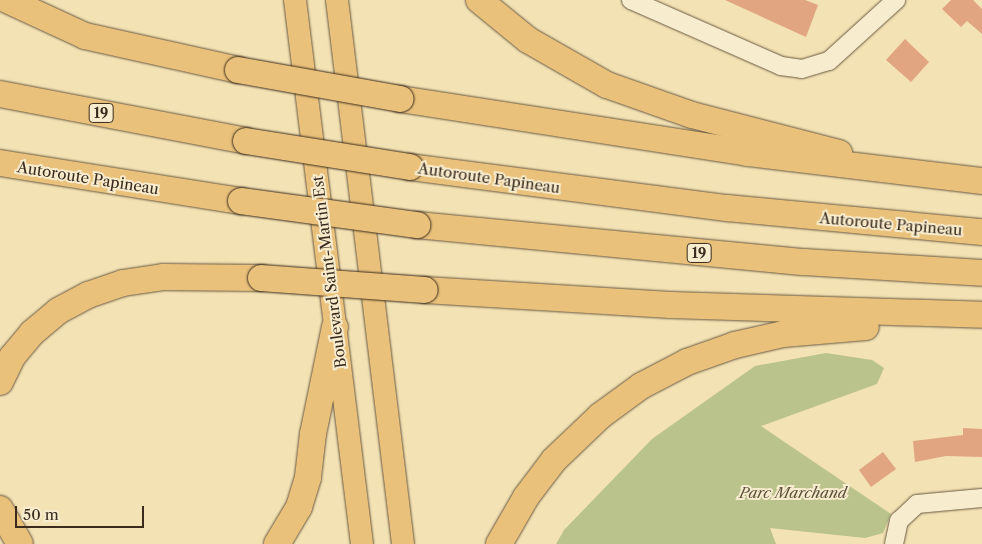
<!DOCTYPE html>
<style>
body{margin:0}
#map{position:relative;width:982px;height:544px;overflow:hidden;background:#f3e2b3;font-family:"Libre Caslon Text",serif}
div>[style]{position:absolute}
.green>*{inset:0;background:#bac38c}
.building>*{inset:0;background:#e2a582}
.roads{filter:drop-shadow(0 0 1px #695943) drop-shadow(0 0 1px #695943)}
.minor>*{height:18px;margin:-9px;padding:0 9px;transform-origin:9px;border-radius:9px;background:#f7ecce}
.major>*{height:22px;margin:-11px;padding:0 11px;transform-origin:11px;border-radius:11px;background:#eac17a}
.highway>*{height:26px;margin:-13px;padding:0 13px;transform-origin:13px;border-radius:13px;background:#eac17a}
.bridges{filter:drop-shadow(0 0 1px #3b2b1e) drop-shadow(0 0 1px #3b2b1e)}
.highway-bridge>*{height:26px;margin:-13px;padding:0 13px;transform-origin:13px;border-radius:13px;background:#eac17a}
span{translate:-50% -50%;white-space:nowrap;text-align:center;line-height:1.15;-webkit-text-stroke:4px #f7ecce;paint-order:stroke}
.shield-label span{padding:1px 4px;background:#f7ecce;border:1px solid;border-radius:4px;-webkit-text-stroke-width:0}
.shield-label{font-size:14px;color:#3b2b1e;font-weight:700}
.street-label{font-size:15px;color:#3b2b1e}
.park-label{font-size:15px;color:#5b513a;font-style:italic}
.scale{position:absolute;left:15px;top:506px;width:129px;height:22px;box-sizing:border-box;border:2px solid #3b2b1e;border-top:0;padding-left:6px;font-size:15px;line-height:18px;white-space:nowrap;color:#3b2b1e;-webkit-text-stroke:4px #f7ecce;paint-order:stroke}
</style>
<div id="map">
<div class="green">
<div style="clip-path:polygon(826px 353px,872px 360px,884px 368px,877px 384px,761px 426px,891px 514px,883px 533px,865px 538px,770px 528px,776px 544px,556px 544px,564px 530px,652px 439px,755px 366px)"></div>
</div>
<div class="building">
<div style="clip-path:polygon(725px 0,805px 0,818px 5px,806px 37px)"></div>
<div style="clip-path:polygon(951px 0,973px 0,982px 9px,982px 34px,967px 21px,961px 27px,942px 9px)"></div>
<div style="clip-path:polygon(905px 39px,929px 62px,911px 82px,886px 60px)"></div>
<div style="clip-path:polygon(963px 428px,982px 429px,982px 457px,946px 456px,915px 462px,913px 441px,963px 435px)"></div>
<div style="clip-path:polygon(883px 452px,896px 469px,871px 487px,859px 470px)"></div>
</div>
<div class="roads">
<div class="minor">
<div style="left:631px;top:0;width:164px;rotate:23.7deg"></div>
<div style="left:781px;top:66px;width:21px;rotate:8deg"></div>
<div style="left:802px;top:69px;width:28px;rotate:-17deg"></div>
<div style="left:829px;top:61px;width:91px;rotate:-42.3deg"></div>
<div style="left:894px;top:544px;width:24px;rotate:-78deg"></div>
<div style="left:899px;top:521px;width:25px;rotate:-43deg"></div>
<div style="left:917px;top:504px;width:65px;rotate:-5.3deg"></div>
</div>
<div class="major">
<div style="left:295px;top:0;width:548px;rotate:82.98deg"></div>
<div style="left:337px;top:0;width:548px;rotate:83.08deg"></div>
</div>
<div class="highway">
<div style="left:7px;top:0;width:86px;rotate:24.8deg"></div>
<div style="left:85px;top:36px;width:157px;rotate:12.5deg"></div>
<div style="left:479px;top:0;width:63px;rotate:39.2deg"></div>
<div style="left:528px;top:40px;width:91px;rotate:29.7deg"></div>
<div style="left:607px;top:85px;width:90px;rotate:19.4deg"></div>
<div style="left:692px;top:115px;width:152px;rotate:14.5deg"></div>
<div style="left:0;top:94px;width:250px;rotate:10.8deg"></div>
<div style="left:400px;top:99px;width:351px;rotate:8.8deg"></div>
<div style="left:747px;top:153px;width:237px;rotate:6.8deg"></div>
<div style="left:0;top:163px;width:244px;rotate:9deg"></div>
<div style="left:410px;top:167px;width:320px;rotate:7.4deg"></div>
<div style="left:727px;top:208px;width:256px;rotate:5.4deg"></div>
<div style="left:417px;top:225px;width:389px;rotate:5.5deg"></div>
<div style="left:804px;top:262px;width:178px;rotate:3.5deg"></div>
<div style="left:425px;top:290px;width:246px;rotate:3.5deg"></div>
<div style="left:671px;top:305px;width:311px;rotate:1.8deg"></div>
<div style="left:0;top:382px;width:28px;rotate:-64deg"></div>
<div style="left:12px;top:357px;width:31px;rotate:-50deg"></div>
<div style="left:32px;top:333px;width:34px;rotate:-40deg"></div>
<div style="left:58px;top:311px;width:34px;rotate:-28deg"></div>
<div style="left:88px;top:295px;width:37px;rotate:-19deg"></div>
<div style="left:123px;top:283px;width:40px;rotate:-8.5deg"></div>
<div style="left:163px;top:277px;width:98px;rotate:0.6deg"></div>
<div style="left:0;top:509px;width:40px;rotate:60.3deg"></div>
<div style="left:277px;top:544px;width:43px;rotate:-59.3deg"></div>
<div style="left:299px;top:507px;width:31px;rotate:-73deg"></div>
<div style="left:308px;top:477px;width:43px;rotate:-83.4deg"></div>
<div style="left:313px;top:434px;width:109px;rotate:-78.4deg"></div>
<div style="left:499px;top:544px;width:54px;rotate:-60.1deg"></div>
<div style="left:526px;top:497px;width:46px;rotate:-52.9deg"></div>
<div style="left:554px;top:460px;width:64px;rotate:-43.7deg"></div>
<div style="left:600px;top:416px;width:51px;rotate:-36.2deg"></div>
<div style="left:641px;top:386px;width:52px;rotate:-27.6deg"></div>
<div style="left:687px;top:362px;width:51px;rotate:-19.5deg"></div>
<div style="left:735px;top:345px;width:49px;rotate:-12.9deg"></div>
<div style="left:783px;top:334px;width:83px;rotate:-4.8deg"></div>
</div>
</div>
<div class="bridges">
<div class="highway-bridge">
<div style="left:238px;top:70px;width:165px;rotate:10.1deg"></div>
<div style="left:246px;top:141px;width:166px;rotate:9deg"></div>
<div style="left:241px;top:201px;width:178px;rotate:7.8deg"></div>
<div style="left:261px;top:278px;width:164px;rotate:4.2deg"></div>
</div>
</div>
<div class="shield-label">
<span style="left:101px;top:113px">19</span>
<span style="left:699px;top:253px">19</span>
</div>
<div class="street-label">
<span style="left:88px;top:178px;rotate:9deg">Autoroute Papineau</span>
<span style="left:489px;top:178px;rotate:8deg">Autoroute Papineau</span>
<span style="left:891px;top:224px;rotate:5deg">Autoroute Papineau</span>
<span style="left:329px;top:272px;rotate:-97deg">Boulevard Saint-Martin Est</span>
</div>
<div class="park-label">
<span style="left:793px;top:493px">Parc Marchand</span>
</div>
<div class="scale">50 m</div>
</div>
